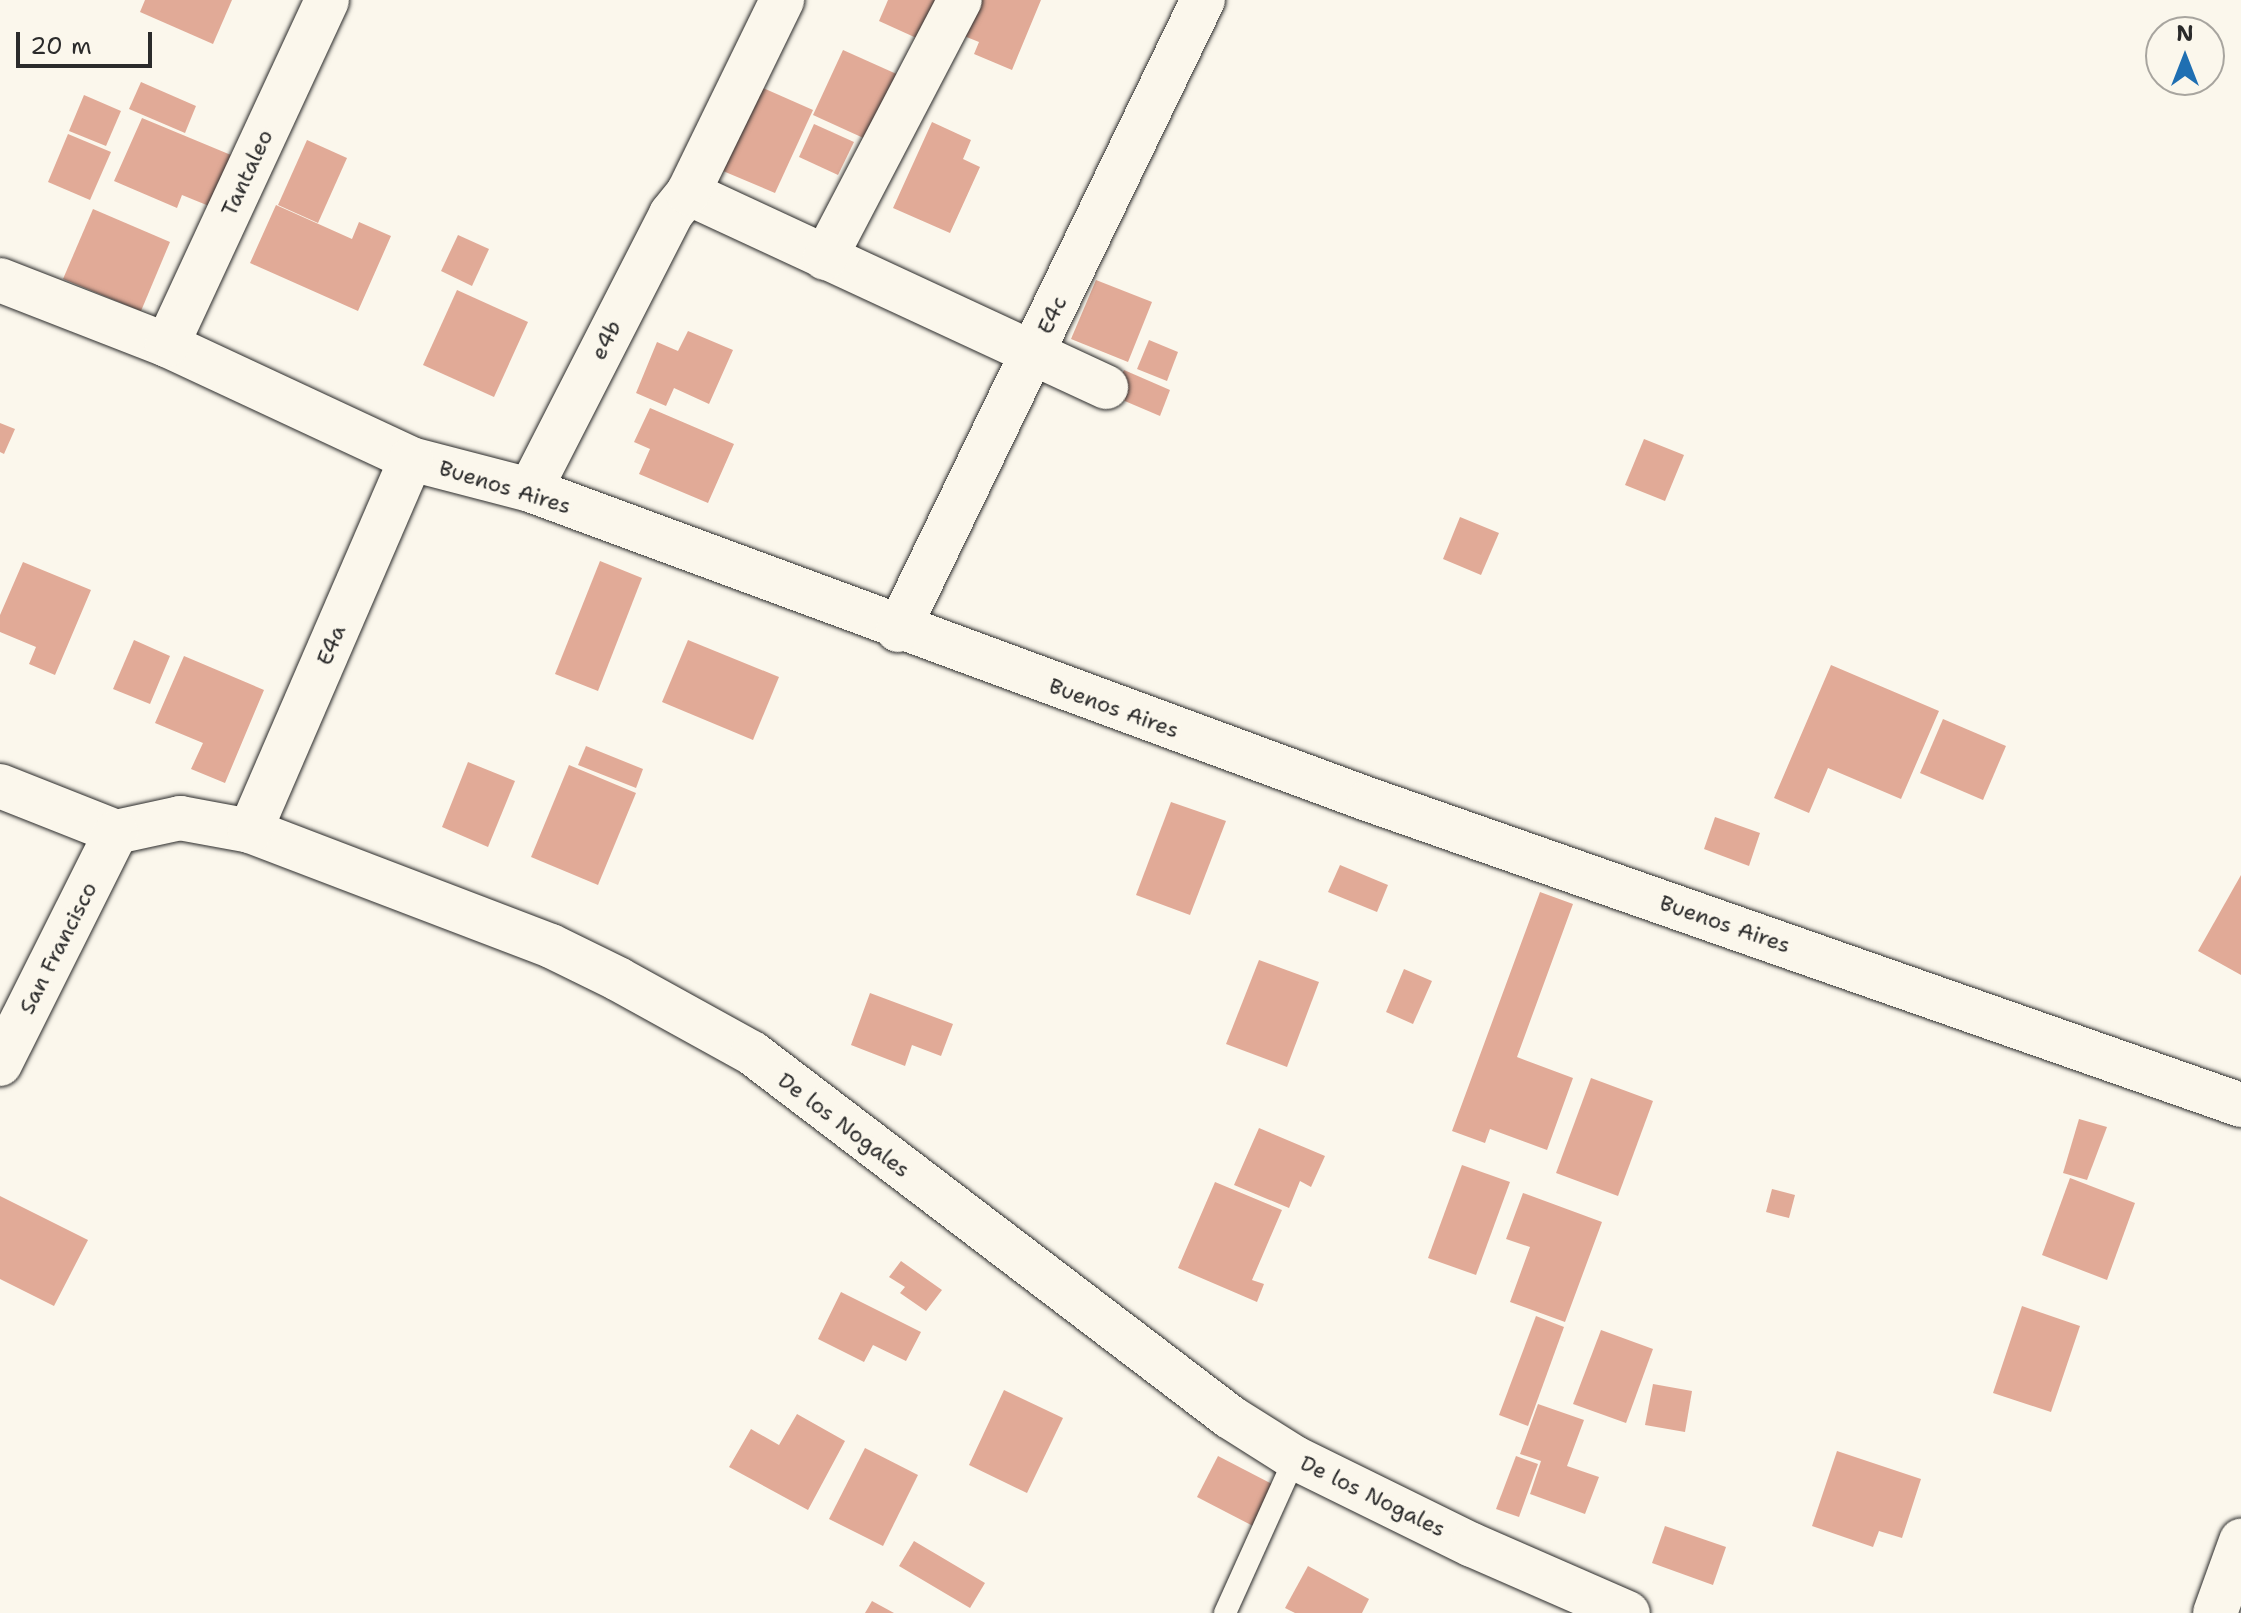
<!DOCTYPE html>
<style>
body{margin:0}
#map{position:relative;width:2241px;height:1613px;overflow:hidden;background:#fbf7ec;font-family:"Shantell Sans",sans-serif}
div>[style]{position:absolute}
.building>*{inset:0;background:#e1aa97}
.roads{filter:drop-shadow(0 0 2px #2b2b2b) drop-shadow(0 0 2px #2b2b2b)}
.lane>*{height:22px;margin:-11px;padding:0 11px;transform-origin:11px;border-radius:11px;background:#fbf7ec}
.street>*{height:44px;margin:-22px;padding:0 22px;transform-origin:22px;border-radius:22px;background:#fbf7ec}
span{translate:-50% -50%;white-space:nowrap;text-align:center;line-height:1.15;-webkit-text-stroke:8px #fbf7ec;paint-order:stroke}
.street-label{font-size:22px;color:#2b2b2b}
.north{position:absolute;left:2145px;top:16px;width:80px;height:80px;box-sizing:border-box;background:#fbf7ec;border:2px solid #a8a59f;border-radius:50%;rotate:0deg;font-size:22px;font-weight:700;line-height:32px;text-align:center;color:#2b2b2b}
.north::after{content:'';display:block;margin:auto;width:28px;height:36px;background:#1f6fb2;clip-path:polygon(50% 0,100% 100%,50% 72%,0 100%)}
.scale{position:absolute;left:16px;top:32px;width:136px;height:36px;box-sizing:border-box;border:4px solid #2b2b2b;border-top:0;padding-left:10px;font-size:24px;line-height:28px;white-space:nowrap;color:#2b2b2b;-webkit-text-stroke:6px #fbf7ec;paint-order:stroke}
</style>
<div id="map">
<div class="building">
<div style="clip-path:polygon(145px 0,232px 0,213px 44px,140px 12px)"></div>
<div style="clip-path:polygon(888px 0,955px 0,934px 46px,879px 21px)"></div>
<div style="clip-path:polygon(973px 0,1041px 0,1012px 70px,974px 54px,979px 42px,959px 34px)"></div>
<div style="clip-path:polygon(843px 50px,901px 76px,870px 141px,813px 115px)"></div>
<div style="clip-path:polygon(141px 82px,196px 106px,185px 133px,129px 109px)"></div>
<div style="clip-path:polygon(761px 87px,813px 110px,775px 193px,723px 171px)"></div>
<div style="clip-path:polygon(84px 95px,121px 111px,106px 146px,69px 131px)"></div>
<div style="clip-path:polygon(142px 118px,231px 155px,209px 206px,182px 195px,177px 208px,114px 181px)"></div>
<div style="clip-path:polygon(932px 122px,971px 140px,963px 159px,980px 167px,950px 233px,893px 208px)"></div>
<div style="clip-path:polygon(814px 124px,854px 142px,838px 175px,799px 157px)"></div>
<div style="clip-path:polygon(68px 134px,111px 152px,90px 200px,48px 182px)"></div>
<div style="clip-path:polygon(307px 140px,347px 158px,318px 223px,278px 205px)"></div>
<div style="clip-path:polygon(276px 205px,352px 239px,359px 222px,391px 236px,358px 311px,250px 263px)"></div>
<div style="clip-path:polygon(93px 209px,170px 242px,141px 311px,63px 279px)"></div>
<div style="clip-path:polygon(458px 235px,489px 249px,472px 286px,441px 271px)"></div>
<div style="clip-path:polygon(1096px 280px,1152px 302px,1128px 362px,1071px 339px)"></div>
<div style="clip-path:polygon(457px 290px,528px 322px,494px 397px,423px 365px)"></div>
<div style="clip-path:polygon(688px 331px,733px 350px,709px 404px,674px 388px,666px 406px,636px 393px,657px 342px,678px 351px)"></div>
<div style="clip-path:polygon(1149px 340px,1178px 352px,1167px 381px,1137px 369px)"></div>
<div style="clip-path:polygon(1124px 370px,1170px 390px,1160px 416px,1113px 396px)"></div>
<div style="clip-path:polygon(650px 408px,734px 444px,708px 503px,639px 474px,650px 449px,634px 442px)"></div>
<div style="clip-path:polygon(0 423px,15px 429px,4px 454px,0 452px)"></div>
<div style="clip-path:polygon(1644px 439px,1684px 455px,1665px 501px,1625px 485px)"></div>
<div style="clip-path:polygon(1460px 517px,1499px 533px,1481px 575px,1443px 559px)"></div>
<div style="clip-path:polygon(600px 561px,642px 578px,598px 691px,555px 674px)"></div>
<div style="clip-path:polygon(23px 562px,91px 590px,55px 675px,29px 664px,36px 647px,0 632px,0 615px)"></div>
<div style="clip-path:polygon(134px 640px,170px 656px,150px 704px,113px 689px)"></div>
<div style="clip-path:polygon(688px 640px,779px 677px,753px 740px,662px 702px)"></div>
<div style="clip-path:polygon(184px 656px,264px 690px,225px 783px,191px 769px,203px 743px,155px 723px)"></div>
<div style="clip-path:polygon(1831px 665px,1939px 711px,1901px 799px,1828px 768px,1809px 813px,1774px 798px)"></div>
<div style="clip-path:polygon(1943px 719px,2006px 746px,1983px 800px,1920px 773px)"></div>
<div style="clip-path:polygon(586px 746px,643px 769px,636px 788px,578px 765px)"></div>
<div style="clip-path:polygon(468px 762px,515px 781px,488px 847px,442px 827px)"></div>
<div style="clip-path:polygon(569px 765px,636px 793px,598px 885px,531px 857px)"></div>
<div style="clip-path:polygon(1171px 802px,1226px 821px,1190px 915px,1136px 895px)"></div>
<div style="clip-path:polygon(1715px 817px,1760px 833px,1749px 866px,1704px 849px)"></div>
<div style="clip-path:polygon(1340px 865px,1388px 885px,1377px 912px,1328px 892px)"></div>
<div style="clip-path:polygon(2241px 875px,2241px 975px,2198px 951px)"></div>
<div style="clip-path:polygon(1540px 892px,1573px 904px,1517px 1057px,1573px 1078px,1547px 1150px,1490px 1129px,1485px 1143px,1452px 1131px)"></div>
<div style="clip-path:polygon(1259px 960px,1319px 982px,1287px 1067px,1226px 1044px)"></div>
<div style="clip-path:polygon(1404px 969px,1432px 981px,1413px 1024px,1386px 1012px)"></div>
<div style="clip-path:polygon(870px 993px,953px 1024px,941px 1056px,912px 1045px,905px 1066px,851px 1045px)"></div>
<div style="clip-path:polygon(1591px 1078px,1653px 1101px,1618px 1196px,1556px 1173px)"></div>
<div style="clip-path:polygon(2079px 1119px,2107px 1127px,2087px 1180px,2063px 1173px)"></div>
<div style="clip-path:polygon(1259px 1128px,1325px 1156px,1311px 1187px,1300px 1181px,1289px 1208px,1234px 1185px)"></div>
<div style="clip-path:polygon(1462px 1165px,1510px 1182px,1476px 1275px,1428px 1258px)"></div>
<div style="clip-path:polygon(2070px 1178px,2135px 1203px,2107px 1280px,2042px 1255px)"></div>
<div style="clip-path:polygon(1215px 1182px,1282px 1210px,1252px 1280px,1264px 1284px,1257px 1302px,1178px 1268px)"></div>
<div style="clip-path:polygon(1772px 1189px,1795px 1195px,1789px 1218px,1766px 1212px)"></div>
<div style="clip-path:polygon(1523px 1193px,1602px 1222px,1565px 1322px,1510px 1302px,1530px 1247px,1506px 1239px)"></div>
<div style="clip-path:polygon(0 1196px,88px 1240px,54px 1306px,0 1279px)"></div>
<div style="clip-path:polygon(901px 1261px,942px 1290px,926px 1311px,900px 1293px,905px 1287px,889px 1277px)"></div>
<div style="clip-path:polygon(841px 1292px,921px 1332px,906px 1361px,873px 1345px,864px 1362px,818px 1339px)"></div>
<div style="clip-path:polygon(2022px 1306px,2080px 1326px,2051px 1412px,1993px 1393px)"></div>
<div style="clip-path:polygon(1536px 1316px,1564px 1327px,1528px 1426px,1499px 1415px)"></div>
<div style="clip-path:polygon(1601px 1330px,1653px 1349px,1626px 1423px,1573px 1404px)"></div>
<div style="clip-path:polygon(1653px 1384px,1692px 1391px,1685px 1432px,1645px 1425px)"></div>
<div style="clip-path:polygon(1004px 1390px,1063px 1418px,1027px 1493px,969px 1465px)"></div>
<div style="clip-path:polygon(1538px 1404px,1584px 1420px,1567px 1466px,1599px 1477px,1585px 1514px,1530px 1494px,1541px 1461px,1520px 1454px)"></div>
<div style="clip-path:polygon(797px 1414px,845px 1441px,808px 1510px,729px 1467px,751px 1429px,779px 1445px)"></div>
<div style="clip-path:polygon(865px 1448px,918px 1475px,883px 1546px,829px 1519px)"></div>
<div style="clip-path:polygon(1837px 1451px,1921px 1479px,1902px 1538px,1879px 1531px,1873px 1547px,1812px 1526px)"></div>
<div style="clip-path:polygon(1218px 1456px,1274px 1485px,1253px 1526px,1197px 1497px)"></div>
<div style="clip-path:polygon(1516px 1456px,1538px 1464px,1519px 1517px,1496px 1509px)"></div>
<div style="clip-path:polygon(1665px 1526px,1726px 1547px,1713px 1585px,1652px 1563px)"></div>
<div style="clip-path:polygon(914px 1541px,985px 1583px,970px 1608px,899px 1566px)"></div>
<div style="clip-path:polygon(1308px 1566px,1369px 1599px,1362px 1613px,1295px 1613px,1285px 1608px)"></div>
<div style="clip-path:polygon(872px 1601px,894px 1613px,865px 1613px)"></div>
</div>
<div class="roads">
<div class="lane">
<div style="left:1225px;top:1613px;width:170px;rotate:-65.7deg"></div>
</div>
<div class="street">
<div style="left:688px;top:193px;width:461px;rotate:24.9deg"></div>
<div style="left:825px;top:258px;width:291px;rotate:-62.4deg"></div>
<div style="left:0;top:280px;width:179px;rotate:21.3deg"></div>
<div style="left:167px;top:345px;width:269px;rotate:25deg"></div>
<div style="left:411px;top:459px;width:123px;rotate:14.6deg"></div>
<div style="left:530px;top:490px;width:895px;rotate:20.26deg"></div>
<div style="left:1370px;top:800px;width:923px;rotate:19.3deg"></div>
<div style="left:167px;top:345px;width:380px;rotate:-65.1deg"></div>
<div style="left:530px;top:490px;width:310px;rotate:-62.9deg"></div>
<div style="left:671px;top:214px;width:27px;rotate:-51deg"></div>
<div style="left:688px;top:193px;width:215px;rotate:-64deg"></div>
<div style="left:898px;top:630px;width:700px;rotate:-64.17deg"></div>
<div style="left:0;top:786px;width:125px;rotate:21.6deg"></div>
<div style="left:116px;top:832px;width:66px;rotate:-12.3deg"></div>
<div style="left:180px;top:818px;width:71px;rotate:10.5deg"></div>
<div style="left:250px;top:831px;width:322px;rotate:20.9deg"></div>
<div style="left:551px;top:946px;width:75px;rotate:26.2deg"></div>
<div style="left:618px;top:979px;width:153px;rotate:28.9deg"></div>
<div style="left:752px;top:1053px;width:601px;rotate:37.29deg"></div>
<div style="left:1230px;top:1417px;width:77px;rotate:32.2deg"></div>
<div style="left:1295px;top:1458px;width:197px;rotate:26.2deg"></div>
<div style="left:1472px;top:1545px;width:170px;rotate:23.6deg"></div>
<div style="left:250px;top:831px;width:405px;rotate:-66.6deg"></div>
<div style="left:0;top:1064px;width:259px;rotate:-63.4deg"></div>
<div style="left:2215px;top:1613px;width:77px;rotate:-70.1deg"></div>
</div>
</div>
<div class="street-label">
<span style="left:247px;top:173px;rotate:-65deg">Tantaleo</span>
<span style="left:1052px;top:315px;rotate:-64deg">E4c</span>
<span style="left:606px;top:340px;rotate:-63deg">e4b</span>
<span style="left:505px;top:487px;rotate:17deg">Buenos Aires</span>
<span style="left:331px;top:645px;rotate:-67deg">E4a</span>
<span style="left:1114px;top:708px;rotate:20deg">Buenos Aires</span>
<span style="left:1725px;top:924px;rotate:19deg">Buenos Aires</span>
<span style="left:58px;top:948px;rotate:-63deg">San Francisco</span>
<span style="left:844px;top:1125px;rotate:37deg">De los Nogales</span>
<span style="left:1373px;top:1496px;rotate:26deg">De los Nogales</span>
</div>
<div class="north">N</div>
<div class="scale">20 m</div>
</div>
